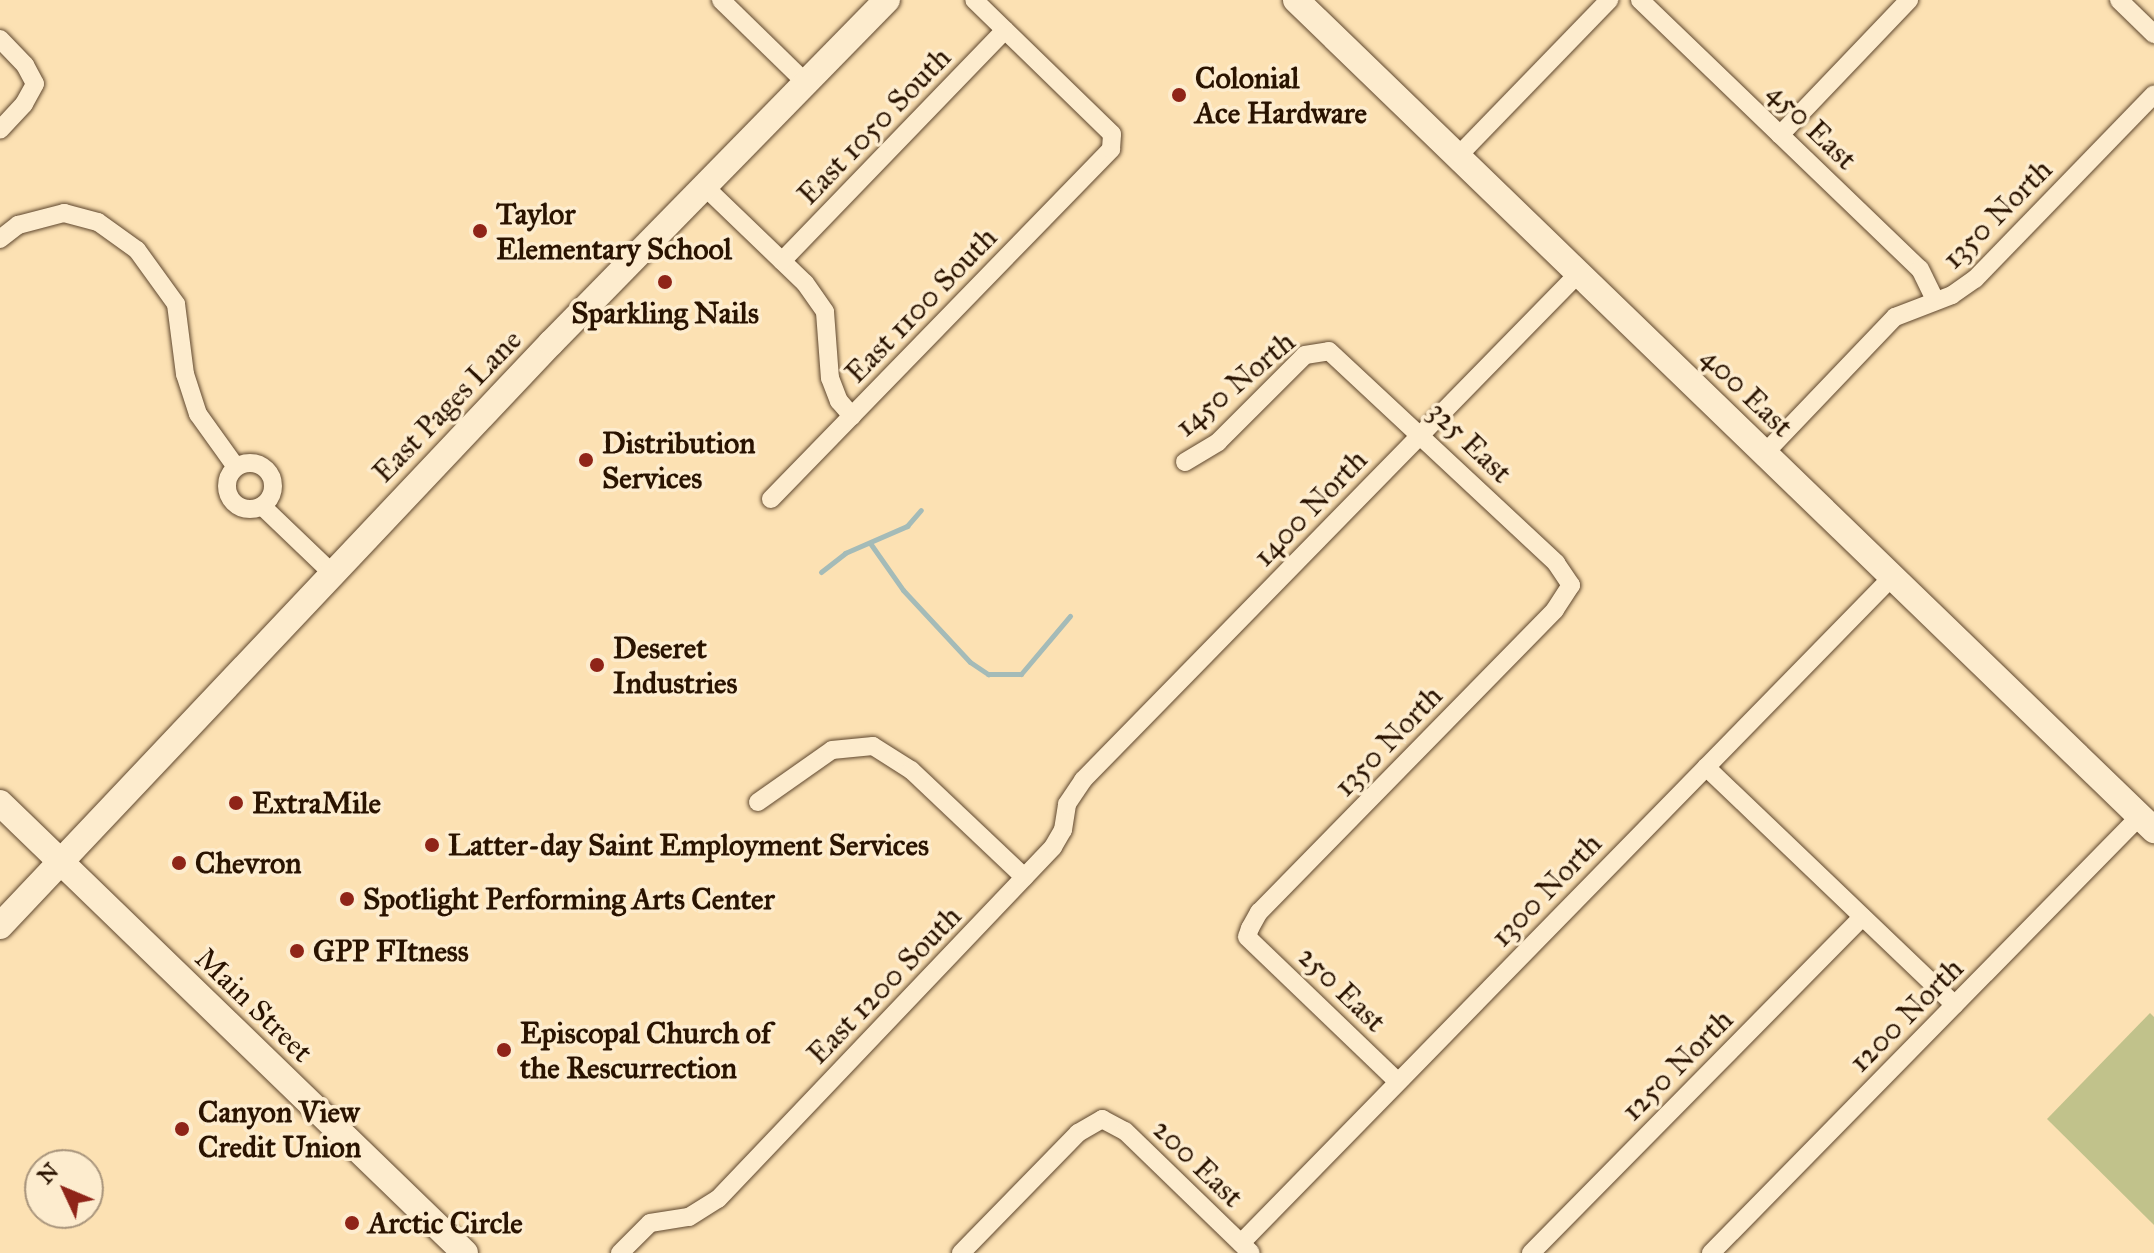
<!DOCTYPE html>
<style>
body{margin:0}
#map{position:relative;width:2154px;height:1253px;overflow:hidden;background:#fce1b3;font-family:"IM FELL Great Primer",serif}
div>[style]{position:absolute}
.green>*{inset:0;background:#c1c28b}
.stream>*{height:5px;margin:-2.5px;padding:0 2.5px;transform-origin:2.5px;border-radius:2.5px;background:#a4bbb8}
.roads{filter:drop-shadow(0 0 2px #5e462d) drop-shadow(0 0 2px #5e462d)}
.street>*{height:18px;margin:-9px;padding:0 9px;transform-origin:9px;border-radius:9px;background:#fdecce}
.street>.ring{margin:-9px;padding:0;box-sizing:content-box;background:none;border:18px solid #fdecce;border-radius:50%}
.secondary>*{height:26px;margin:-13px;padding:0 13px;transform-origin:13px;border-radius:13px;background:#fdecce}
.dots>*{width:22px;height:22px;translate:-50% -50%;box-sizing:border-box;border:4px solid #fdecce;border-radius:50%}
span{translate:-50% -50%;white-space:nowrap;text-align:center;line-height:1.15;-webkit-text-stroke:7px #fdecce;paint-order:stroke}
.poi-label{font-size:30px;color:#2a1300;font-weight:700}
.left{translate:0 -50%;text-align:left}
.street-label{font-size:30px;color:#2a1300}
.north{position:absolute;left:24px;top:1149px;width:80px;height:80px;box-sizing:border-box;background:#fdecce;border:2px solid #a9957c;border-radius:50%;rotate:314deg;font-size:22px;font-weight:700;line-height:32px;text-align:center;color:#2a1300}
.north::after{content:'';display:block;margin:auto;width:28px;height:36px;background:#8f2418;clip-path:polygon(50% 0,100% 100%,50% 72%,0 100%)}
</style>
<div id="map">
<div class="green">
<div style="clip-path:polygon(2150px 1013px,2154px 1017px,2154px 1225px,2047px 1119px)"></div>
</div>
<div class="stream">
<div style="left:870px;top:543px;width:57px;rotate:54.9deg"></div>
<div style="left:903px;top:590px;width:98px;rotate:47.1deg"></div>
<div style="left:970px;top:662px;width:22px;rotate:34deg"></div>
<div style="left:988px;top:674px;width:33px"></div>
<div style="left:1021px;top:674px;width:76px;rotate:-49.8deg"></div>
<div style="left:821px;top:572px;width:31px;rotate:-38deg"></div>
<div style="left:845px;top:553px;width:68px;rotate:-23.5deg"></div>
<div style="left:907px;top:526px;width:21px;rotate:-49deg"></div>
</div>
<div class="roads">
<div class="street">
<div style="left:721px;top:0;width:120px;rotate:44.3deg"></div>
<div style="left:1640px;top:0;width:388px;rotate:43.9deg"></div>
<div style="left:1920px;top:269px;width:34px;rotate:64deg"></div>
<div style="left:2119px;top:0;width:49px;rotate:44.2deg"></div>
<div style="left:0;top:39px;width:36px;rotate:46deg"></div>
<div style="left:25px;top:65px;width:21px;rotate:62deg"></div>
<div style="left:35px;top:84px;width:23px;rotate:119deg"></div>
<div style="left:24px;top:104px;width:35px;rotate:133deg"></div>
<div style="left:1780px;top:135px;width:187px;rotate:-46.3deg"></div>
<div style="left:1457px;top:157px;width:219px;rotate:-45.9deg"></div>
<div style="left:703px;top:185px;width:141px;rotate:43.9deg"></div>
<div style="left:805px;top:283px;width:35px;rotate:55deg"></div>
<div style="left:825px;top:312px;width:66px;rotate:85.7deg"></div>
<div style="left:830px;top:378px;width:25px;rotate:69deg"></div>
<div style="left:839px;top:401px;width:20px;rotate:49deg"></div>
<div style="left:0;top:239px;width:23px;rotate:-38deg"></div>
<div style="left:18px;top:225px;width:48px;rotate:-14.6deg"></div>
<div style="left:64px;top:213px;width:35px;rotate:15deg"></div>
<div style="left:98px;top:222px;width:48px;rotate:35.7deg"></div>
<div style="left:137px;top:250px;width:67px;rotate:54.2deg"></div>
<div style="left:176px;top:304px;width:71px;rotate:82.7deg"></div>
<div style="left:185px;top:374px;width:42px;rotate:72deg"></div>
<div style="left:198px;top:414px;width:65px;rotate:54.4deg"></div>
<div style="left:782px;top:261px;width:321px;rotate:-46deg"></div>
<div style="left:1764px;top:454px;width:190px;rotate:-46.3deg"></div>
<div style="left:1895px;top:317px;width:61px;rotate:-21.1deg"></div>
<div style="left:1952px;top:295px;width:28px;rotate:-35deg"></div>
<div style="left:1975px;top:279px;width:257px;rotate:-45.9deg"></div>
<div style="left:1185px;top:462px;width:39px;rotate:-31deg"></div>
<div style="left:1218px;top:442px;width:123px;rotate:-45deg"></div>
<div style="left:1305px;top:355px;width:24px;rotate:-9deg"></div>
<div style="left:1329px;top:351px;width:311px;rotate:43deg"></div>
<div style="left:1556px;top:563px;width:27px;rotate:56deg"></div>
<div style="left:1571px;top:585px;width:30px;rotate:123deg"></div>
<div style="left:1555px;top:610px;width:423px;rotate:134.4deg"></div>
<div style="left:1259px;top:912px;width:18px;rotate:119deg"></div>
<div style="left:1250px;top:928px;width:9px;rotate:108deg"></div>
<div style="left:1247px;top:937px;width:209px;rotate:43.8deg"></div>
<div class="ring" style="left:227px;top:463px;width:28px;height:28px"></div>
<div style="left:771px;top:499px;width:488px;rotate:-45.8deg"></div>
<div style="left:1111px;top:149px;width:15px;rotate:-86deg"></div>
<div style="left:1112px;top:134px;width:192px;rotate:-135.8deg"></div>
<div style="left:262px;top:506px;width:98px;rotate:43.8deg"></div>
<div style="left:1706px;top:767px;width:344px;rotate:43.7deg"></div>
<div style="left:758px;top:802px;width:90px;rotate:-35.1deg"></div>
<div style="left:832px;top:750px;width:41px;rotate:-5.6deg"></div>
<div style="left:873px;top:746px;width:45px;rotate:32.3deg"></div>
<div style="left:911px;top:770px;width:156px;rotate:43.4deg"></div>
<div style="left:1241px;top:1243px;width:931px;rotate:-45.65deg"></div>
<div style="left:620px;top:1253px;width:42px;rotate:-45deg"></div>
<div style="left:650px;top:1223px;width:39px;rotate:-9deg"></div>
<div style="left:689px;top:1217px;width:34px;rotate:-32deg"></div>
<div style="left:718px;top:1199px;width:486px;rotate:-46.4deg"></div>
<div style="left:1053px;top:847px;width:20px;rotate:-60deg"></div>
<div style="left:1063px;top:830px;width:26px;rotate:-81deg"></div>
<div style="left:1067px;top:804px;width:29px;rotate:-56deg"></div>
<div style="left:1083px;top:780px;width:708px;rotate:-45.63deg"></div>
<div style="left:961px;top:1253px;width:168px;rotate:-45.7deg"></div>
<div style="left:1078px;top:1133px;width:28px;rotate:-30deg"></div>
<div style="left:1102px;top:1119px;width:26px;rotate:28deg"></div>
<div style="left:1125px;top:1131px;width:175px;rotate:44.1deg"></div>
<div style="left:1531px;top:1253px;width:472px;rotate:-45.4deg"></div>
<div style="left:1711px;top:1253px;width:612px;rotate:-45.53deg"></div>
</div>
<div class="secondary">
<div style="left:1296px;top:0;width:1194px;rotate:44.05deg"></div>
<div style="left:0;top:803px;width:647px;rotate:44.06deg"></div>
<div style="left:0;top:926px;width:802px;rotate:-46.62deg"></div>
<div style="left:551px;top:343px;width:480px;rotate:-45.6deg"></div>
</div>
</div>
<div class="dots">
<div style="left:1179px;top:95px;background:#8f2418"></div>
<div style="left:480px;top:231px;background:#8f2418"></div>
<div style="left:665px;top:282px;background:#8f2418"></div>
<div style="left:586px;top:460px;background:#8f2418"></div>
<div style="left:597px;top:665px;background:#8f2418"></div>
<div style="left:236px;top:803px;background:#8f2418"></div>
<div style="left:432px;top:845px;background:#8f2418"></div>
<div style="left:179px;top:863px;background:#8f2418"></div>
<div style="left:347px;top:899px;background:#8f2418"></div>
<div style="left:297px;top:951px;background:#8f2418"></div>
<div style="left:504px;top:1050px;background:#8f2418"></div>
<div style="left:182px;top:1129px;background:#8f2418"></div>
<div style="left:352px;top:1223px;background:#8f2418"></div>
</div>
<div class="poi-label">
<span class="left" style="left:1195px;top:95px">Colonial<br>Ace Hardware</span>
<span class="left" style="left:496px;top:231px">Taylor<br>Elementary School</span>
<span style="left:665px;top:313px">Sparkling Nails</span>
<span class="left" style="left:602px;top:460px">Distribution<br>Services</span>
<span class="left" style="left:613px;top:665px">Deseret<br>Industries</span>
<span class="left" style="left:252px;top:803px">ExtraMile</span>
<span class="left" style="left:448px;top:845px">Latter-day Saint Employment Services</span>
<span class="left" style="left:195px;top:863px">Chevron</span>
<span class="left" style="left:363px;top:899px">Spotlight Performing Arts Center</span>
<span class="left" style="left:313px;top:951px">GPP FItness</span>
<span class="left" style="left:520px;top:1050px">Episcopal Church of<br>the Rescurrection</span>
<span class="left" style="left:198px;top:1129px">Canyon View<br>Credit Union</span>
<span class="left" style="left:368px;top:1223px">Arctic Circle</span>
</div>
<div class="street-label">
<span style="left:874px;top:126px;rotate:-46deg">East 1050 South</span>
<span style="left:1812px;top:126px;rotate:44deg">450 East</span>
<span style="left:1997px;top:214px;rotate:-45deg">1350 North</span>
<span style="left:921px;top:305px;rotate:-46deg">East 1100 South</span>
<span style="left:1235px;top:384px;rotate:-40deg">1450 North</span>
<span style="left:1747px;top:392px;rotate:44deg">400 East</span>
<span style="left:447px;top:406px;rotate:-46deg">East Pages Lane</span>
<span style="left:1470px;top:442px;rotate:44deg">325 East</span>
<span style="left:1310px;top:508px;rotate:-46deg">1400 North</span>
<span style="left:1388px;top:741px;rotate:-46deg">1350 North</span>
<span style="left:1546px;top:890px;rotate:-46deg">1300 North</span>
<span style="left:884px;top:985px;rotate:-46deg">East 1200 South</span>
<span style="left:1342px;top:989px;rotate:44deg">250 East</span>
<span style="left:254px;top:1005px;rotate:44deg">Main Street</span>
<span style="left:1906px;top:1015px;rotate:-45deg">1200 North</span>
<span style="left:1677px;top:1065px;rotate:-45deg">1250 North</span>
<span style="left:1198px;top:1163px;rotate:44deg">200 East</span>
</div>
<div class="north">N</div>
</div>
